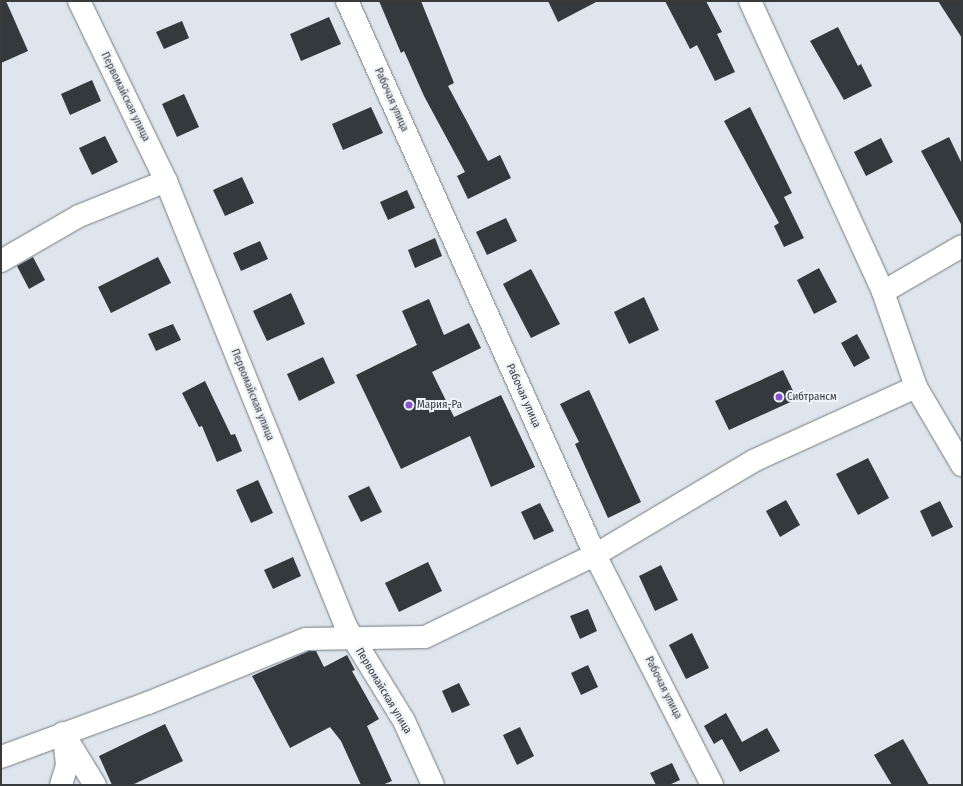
<!DOCTYPE html>
<meta charset="utf-8">
<style>
body{margin:0}
#map{position:relative;width:963px;height:786px;overflow:hidden;background:#dfe5ec;font-family:"Fira Sans Condensed",sans-serif}
div>[style]{position:absolute}
.building>*{inset:0;background:#34393e}
.roads{filter:drop-shadow(0 0 1px #747a80) drop-shadow(0 0 1px #747a80)}
.minor>*{height:22px;margin:-11px;padding:0 11px;transform-origin:11px;border-radius:11px;background:#fff}
.tertiary>*{height:22px;margin:-11px;padding:0 11px;transform-origin:11px;border-radius:11px;background:#fff}
.dots>*{width:11px;height:11px;translate:-50% -50%;box-sizing:border-box;border:2px solid #edf3f9;border-radius:50%}
span{translate:-50% -50%;white-space:nowrap;text-align:center;line-height:1.15;-webkit-text-stroke:4px #edf3f9;paint-order:stroke}
.street-label{font-size:11px;color:#383a3c}
.poi-label{font-size:11px;color:#383a3c}
.left{translate:0 -50%;text-align:left}
.frame{position:absolute;inset:0;border:2px solid #383a3c;pointer-events:none}
</style>
<div id="map">
<div class="building">
<div style="clip-path:polygon(1px 1px,6px 1px,28px 51px,1px 63px)"></div>
<div style="clip-path:polygon(379px 1px,421px 1px,454px 83px,448px 86px,488px 161px,500px 155px,511px 178px,468px 199px,457px 176px,465px 172px,424px 96px,404px 51px,401px 53px)"></div>
<div style="clip-path:polygon(548px 1px,598px 1px,558px 22px)"></div>
<div style="clip-path:polygon(665px 1px,706px 1px,722px 32px,717px 34px,735px 72px,715px 81px,697px 45px,690px 49px)"></div>
<div style="clip-path:polygon(938px 1px,962px 1px,962px 38px)"></div>
<div style="clip-path:polygon(329px 17px,341px 44px,301px 61px,290px 34px)"></div>
<div style="clip-path:polygon(182px 21px,189px 38px,164px 49px,156px 32px)"></div>
<div style="clip-path:polygon(838px 27px,858px 66px,861px 64px,872px 86px,844px 100px,810px 41px)"></div>
<div style="clip-path:polygon(92px 80px,101px 101px,70px 115px,61px 94px)"></div>
<div style="clip-path:polygon(184px 94px,199px 127px,177px 137px,162px 104px)"></div>
<div style="clip-path:polygon(371px 107px,383px 133px,343px 150px,332px 124px)"></div>
<div style="clip-path:polygon(750px 107px,792px 193px,784px 197px,804px 238px,784px 247px,774px 226px,779px 223px,724px 121px)"></div>
<div style="clip-path:polygon(105px 136px,118px 162px,92px 175px,79px 148px)"></div>
<div style="clip-path:polygon(949px 137px,962px 164px,962px 226px,921px 151px)"></div>
<div style="clip-path:polygon(881px 138px,893px 162px,866px 176px,854px 152px)"></div>
<div style="clip-path:polygon(242px 177px,254px 203px,225px 216px,213px 190px)"></div>
<div style="clip-path:polygon(407px 190px,415px 208px,388px 220px,380px 202px)"></div>
<div style="clip-path:polygon(506px 218px,517px 241px,487px 255px,476px 232px)"></div>
<div style="clip-path:polygon(435px 238px,442px 256px,415px 268px,408px 250px)"></div>
<div style="clip-path:polygon(260px 241px,268px 259px,241px 271px,233px 253px)"></div>
<div style="clip-path:polygon(33px 257px,45px 280px,29px 289px,17px 266px)"></div>
<div style="clip-path:polygon(158px 257px,171px 283px,111px 313px,98px 287px)"></div>
<div style="clip-path:polygon(819px 268px,837px 302px,814px 314px,797px 280px)"></div>
<div style="clip-path:polygon(531px 269px,560px 324px,531px 338px,503px 284px)"></div>
<div style="clip-path:polygon(291px 293px,305px 324px,267px 341px,253px 311px)"></div>
<div style="clip-path:polygon(644px 297px,659px 330px,629px 344px,614px 312px)"></div>
<div style="clip-path:polygon(429px 299px,444px 335px,469px 323px,481px 348px,432px 372px,454px 417px,501px 395px,535px 467px,491px 487px,470px 436px,401px 469px,356px 375px,417px 345px,402px 311px)"></div>
<div style="clip-path:polygon(173px 324px,181px 340px,156px 351px,148px 334px)"></div>
<div style="clip-path:polygon(857px 334px,870px 358px,854px 367px,841px 343px)"></div>
<div style="clip-path:polygon(323px 357px,335px 383px,299px 401px,287px 374px)"></div>
<div style="clip-path:polygon(783px 370px,797px 399px,729px 430px,715px 401px)"></div>
<div style="clip-path:polygon(205px 381px,231px 435px,235px 434px,242px 451px,217px 462px,202px 426px,199px 427px,182px 393px)"></div>
<div style="clip-path:polygon(589px 390px,641px 502px,608px 518px,575px 444px,579px 442px,560px 404px)"></div>
<div style="clip-path:polygon(868px 458px,889px 498px,858px 515px,836px 474px)"></div>
<div style="clip-path:polygon(258px 480px,273px 513px,251px 523px,236px 490px)"></div>
<div style="clip-path:polygon(369px 486px,382px 512px,361px 522px,348px 496px)"></div>
<div style="clip-path:polygon(786px 500px,800px 525px,780px 537px,766px 511px)"></div>
<div style="clip-path:polygon(940px 501px,953px 527px,932px 537px,920px 511px)"></div>
<div style="clip-path:polygon(540px 503px,554px 531px,534px 540px,521px 512px)"></div>
<div style="clip-path:polygon(293px 557px,301px 576px,273px 589px,264px 570px)"></div>
<div style="clip-path:polygon(428px 562px,442px 591px,399px 612px,385px 583px)"></div>
<div style="clip-path:polygon(661px 565px,678px 600px,655px 611px,639px 576px)"></div>
<div style="clip-path:polygon(588px 609px,597px 631px,580px 639px,570px 616px)"></div>
<div style="clip-path:polygon(692px 633px,709px 668px,686px 679px,669px 645px)"></div>
<div style="clip-path:polygon(309px 651px,316px 651px,324px 667px,347px 655px,355px 670px,352px 671px,379px 719px,367px 726px,392px 781px,382px 785px,361px 785px,341px 741px,330px 727px,290px 748px,252px 676px)"></div>
<div style="clip-path:polygon(588px 665px,598px 687px,581px 695px,571px 673px)"></div>
<div style="clip-path:polygon(459px 683px,470px 705px,452px 713px,442px 691px)"></div>
<div style="clip-path:polygon(726px 713px,742px 742px,767px 728px,780px 751px,740px 772px,722px 739px,714px 744px,704px 726px)"></div>
<div style="clip-path:polygon(165px 724px,183px 761px,132px 785px,112px 785px,99px 756px)"></div>
<div style="clip-path:polygon(520px 727px,534px 756px,517px 765px,503px 735px)"></div>
<div style="clip-path:polygon(903px 739px,929px 785px,892px 785px,874px 755px)"></div>
<div style="clip-path:polygon(672px 763px,680px 780px,669px 785px,656px 785px,650px 773px)"></div>
</div>
<div class="roads">
<div class="minor">
<div style="left:79px;top:1px;width:200px;rotate:64.2deg"></div>
<div style="left:166px;top:181px;width:479px;rotate:68deg"></div>
<div style="left:345px;top:625px;width:113px;rotate:58.4deg"></div>
<div style="left:404px;top:721px;width:70px;rotate:65.6deg"></div>
<div style="left:347px;top:1px;width:607px;rotate:65.88deg"></div>
<div style="left:595px;top:555px;width:258px;rotate:63deg"></div>
<div style="left:750px;top:1px;width:320px;rotate:65.4deg"></div>
<div style="left:883px;top:292px;width:101px;rotate:70.8deg"></div>
<div style="left:1px;top:261px;width:90px;rotate:-30deg"></div>
<div style="left:79px;top:216px;width:94px;rotate:-21.9deg"></div>
<div style="left:883px;top:292px;width:91px;rotate:-30.2deg"></div>
<div style="left:63px;top:733px;width:61px;rotate:58.4deg"></div>
<div style="left:61px;top:785px;width:21px;rotate:-73deg"></div>
<div style="left:67px;top:765px;width:27px;rotate:-96deg"></div>
</div>
<div class="tertiary">
<div style="left:1px;top:757px;width:157px;rotate:-20.2deg"></div>
<div style="left:148px;top:703px;width:170px;rotate:-22.1deg"></div>
<div style="left:306px;top:639px;width:119px;rotate:-1deg"></div>
<div style="left:425px;top:637px;width:189px;rotate:-25.8deg"></div>
<div style="left:595px;top:555px;width:184px;rotate:-30.7deg"></div>
<div style="left:753px;top:461px;width:179px;rotate:-24.4deg"></div>
<div style="left:916px;top:387px;width:91px;rotate:59.5deg"></div>
</div>
</div>
<div class="dots">
<div style="left:779px;top:397px;background:#8652ca"></div>
<div style="left:409px;top:405px;background:#8652ca"></div>
</div>
<div class="street-label">
<span style="left:125px;top:97px;rotate:64deg">Первомайская улица</span>
<span style="left:391px;top:100px;rotate:66deg">Рабочая улица</span>
<span style="left:252px;top:395px;rotate:68deg">Первомайская улица</span>
<span style="left:523px;top:396px;rotate:66deg">Рабочая улица</span>
<span style="left:663px;top:688px;rotate:63deg">Рабочая улица</span>
<span style="left:383px;top:691px;rotate:59deg">Первомайская улица</span>
</div>
<div class="poi-label">
<span class="left" style="left:787px;top:397px">Сибтрансм</span>
<span class="left" style="left:417px;top:405px">Мария-Ра</span>
</div>
<div class="frame"></div>
</div>
